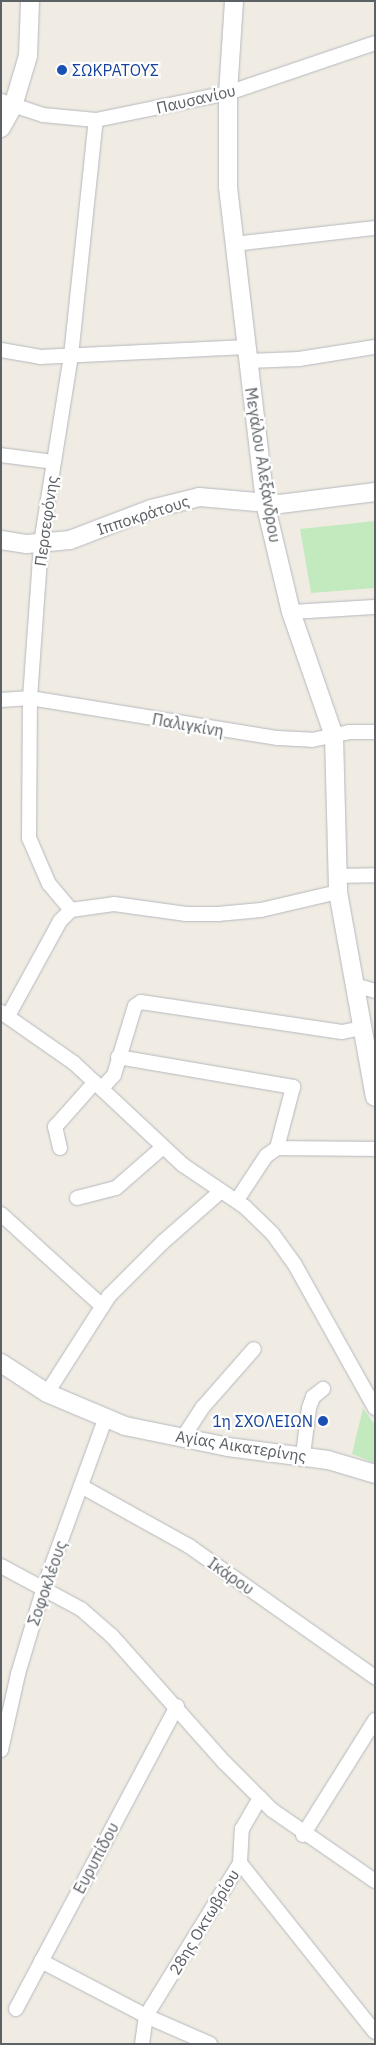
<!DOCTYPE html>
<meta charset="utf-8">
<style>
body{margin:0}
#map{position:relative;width:376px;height:2045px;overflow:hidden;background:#f0ece4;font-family:"IBM Plex Sans",sans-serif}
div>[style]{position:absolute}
.green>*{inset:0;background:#c3e9bf}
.roads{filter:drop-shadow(0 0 1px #b5b8bc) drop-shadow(0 0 1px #b5b8bc)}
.minor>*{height:14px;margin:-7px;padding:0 7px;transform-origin:7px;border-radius:7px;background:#fff}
.tertiary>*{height:18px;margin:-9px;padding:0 9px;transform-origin:9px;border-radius:9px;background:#fff}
.dots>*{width:14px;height:14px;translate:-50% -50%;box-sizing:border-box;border:2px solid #fff;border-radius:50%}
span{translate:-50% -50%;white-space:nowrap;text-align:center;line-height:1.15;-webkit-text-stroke:4.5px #fff;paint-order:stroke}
.transit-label{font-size:16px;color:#164399}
.left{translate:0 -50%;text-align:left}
.right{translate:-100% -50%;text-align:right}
.street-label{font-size:16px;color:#5c6166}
.frame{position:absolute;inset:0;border:2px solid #5c6166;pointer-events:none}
</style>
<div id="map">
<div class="green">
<div style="clip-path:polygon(375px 521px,375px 588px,311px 593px,300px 529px)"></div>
<div style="clip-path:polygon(363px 1408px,375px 1425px,375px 1463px,352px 1454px)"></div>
</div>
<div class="roads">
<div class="minor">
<div style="left:1px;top:101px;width:44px;rotate:18.4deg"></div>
<div style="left:43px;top:115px;width:53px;rotate:5.4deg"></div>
<div style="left:96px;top:120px;width:135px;rotate:-11.6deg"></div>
<div style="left:228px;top:93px;width:155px;rotate:-18.8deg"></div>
<div style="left:234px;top:244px;width:142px;rotate:-6.5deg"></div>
<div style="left:1px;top:350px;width:40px;rotate:10deg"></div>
<div style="left:40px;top:357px;width:207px;rotate:-2.8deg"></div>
<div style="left:248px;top:361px;width:51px;rotate:-2.2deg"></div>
<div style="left:299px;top:359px;width:77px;rotate:-9deg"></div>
<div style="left:1px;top:455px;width:53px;rotate:7.5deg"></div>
<div style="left:291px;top:612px;width:84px;rotate:-3.4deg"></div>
<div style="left:1px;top:700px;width:29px;rotate:-4deg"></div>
<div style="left:30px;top:698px;width:251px;rotate:9.2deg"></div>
<div style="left:278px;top:738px;width:34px;rotate:3deg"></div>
<div style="left:312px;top:740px;width:38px;rotate:-12deg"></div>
<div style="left:349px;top:732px;width:26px"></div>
<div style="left:336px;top:876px;width:39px;rotate:-1deg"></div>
<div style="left:71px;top:910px;width:34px;rotate:-130deg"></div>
<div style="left:49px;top:884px;width:50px;rotate:-113.5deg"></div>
<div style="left:29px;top:838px;width:140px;rotate:-89.6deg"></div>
<div style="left:30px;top:698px;width:155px;rotate:-85.9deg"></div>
<div style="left:41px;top:543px;width:189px;rotate:-80.9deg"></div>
<div style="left:71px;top:356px;width:237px;rotate:-84deg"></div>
<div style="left:358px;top:986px;width:18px;rotate:16deg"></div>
<div style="left:1px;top:1012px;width:89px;rotate:34.9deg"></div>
<div style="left:74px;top:1063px;width:149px;rotate:43.1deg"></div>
<div style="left:183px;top:1165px;width:75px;rotate:34.1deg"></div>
<div style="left:245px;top:1207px;width:37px;rotate:44deg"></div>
<div style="left:272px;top:1233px;width:39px;rotate:54deg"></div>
<div style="left:295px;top:1265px;width:164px;rotate:60.8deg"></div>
<div style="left:8px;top:1016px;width:108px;rotate:-61.3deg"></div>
<div style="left:60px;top:921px;width:16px;rotate:-45deg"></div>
<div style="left:71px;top:910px;width:43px;rotate:-7.9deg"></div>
<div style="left:114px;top:904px;width:73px;rotate:7.9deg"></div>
<div style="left:186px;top:914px;width:32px"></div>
<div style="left:218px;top:914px;width:43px;rotate:-5.3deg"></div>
<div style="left:261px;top:910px;width:79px;rotate:-13.2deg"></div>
<div style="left:118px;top:1057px;width:178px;rotate:9.7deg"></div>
<div style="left:293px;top:1087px;width:63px;rotate:104.7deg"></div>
<div style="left:102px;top:1088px;width:18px;rotate:-47deg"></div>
<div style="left:114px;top:1075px;width:72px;rotate:-73.1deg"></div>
<div style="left:135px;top:1006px;width:7px;rotate:-34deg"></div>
<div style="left:141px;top:1002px;width:203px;rotate:8.5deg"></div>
<div style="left:342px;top:1032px;width:21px;rotate:-11deg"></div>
<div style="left:60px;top:1148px;width:22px;rotate:-103deg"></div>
<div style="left:55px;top:1127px;width:60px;rotate:-48.4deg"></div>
<div style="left:77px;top:1198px;width:40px;rotate:-14.4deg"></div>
<div style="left:116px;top:1188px;width:62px;rotate:-41.1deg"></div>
<div style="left:237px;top:1200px;width:53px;rotate:-56.6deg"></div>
<div style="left:266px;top:1156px;width:14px;rotate:-36deg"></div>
<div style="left:277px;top:1148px;width:98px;rotate:0.6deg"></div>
<div style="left:1px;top:1214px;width:137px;rotate:42.3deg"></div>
<div style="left:47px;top:1393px;width:115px;rotate:-57.4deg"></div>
<div style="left:109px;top:1296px;width:76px;rotate:-45deg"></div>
<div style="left:163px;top:1242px;width:76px;rotate:-41.3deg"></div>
<div style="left:182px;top:1439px;width:38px;rotate:-57deg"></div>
<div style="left:203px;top:1407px;width:77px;rotate:-48.7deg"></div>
<div style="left:303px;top:1455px;width:47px;rotate:-82.7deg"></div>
<div style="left:309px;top:1408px;width:12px;rotate:-70deg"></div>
<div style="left:313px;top:1397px;width:13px;rotate:-39deg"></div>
<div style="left:81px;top:1486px;width:124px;rotate:29.1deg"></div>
<div style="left:189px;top:1546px;width:228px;rotate:35.2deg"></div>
<div style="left:1px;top:1566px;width:91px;rotate:28.3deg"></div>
<div style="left:81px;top:1609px;width:41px;rotate:41.1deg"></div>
<div style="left:112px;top:1636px;width:169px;rotate:48.4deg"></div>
<div style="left:224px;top:1762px;width:68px;rotate:45deg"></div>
<div style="left:272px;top:1810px;width:125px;rotate:34.6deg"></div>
<div style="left:1px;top:1750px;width:78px;rotate:-77.4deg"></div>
<div style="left:18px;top:1674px;width:91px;rotate:-73.4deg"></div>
<div style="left:44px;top:1587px;width:179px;rotate:-70deg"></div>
<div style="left:303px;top:1835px;width:136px;rotate:-57.9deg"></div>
<div style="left:240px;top:1863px;width:216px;rotate:51.4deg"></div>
<div style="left:41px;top:1961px;width:119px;rotate:27.6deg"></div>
<div style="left:146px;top:2016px;width:70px;rotate:23.6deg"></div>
<div style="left:16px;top:2009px;width:343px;rotate:-62deg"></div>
<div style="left:142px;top:2044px;width:28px;rotate:-82deg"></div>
<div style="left:146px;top:2016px;width:180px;rotate:-58.4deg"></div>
<div style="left:240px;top:1863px;width:34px;rotate:-87deg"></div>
<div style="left:242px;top:1829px;width:36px;rotate:-60deg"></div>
</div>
<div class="tertiary">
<div style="left:234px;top:1px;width:92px;rotate:93.7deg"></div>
<div style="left:228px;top:93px;width:94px;rotate:90deg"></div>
<div style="left:228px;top:187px;width:318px;rotate:83.3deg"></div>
<div style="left:265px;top:503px;width:112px;rotate:76.6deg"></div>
<div style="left:291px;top:612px;width:131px;rotate:70.9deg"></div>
<div style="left:334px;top:736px;width:156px;rotate:88.5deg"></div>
<div style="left:338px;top:892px;width:208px;rotate:79.8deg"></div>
<div style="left:1px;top:128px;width:25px;rotate:-61deg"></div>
<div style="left:13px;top:106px;width:52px;rotate:-73.3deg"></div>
<div style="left:28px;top:56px;width:55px;rotate:-87.9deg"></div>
<div style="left:1px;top:540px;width:26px;rotate:9deg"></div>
<div style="left:27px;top:544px;width:43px;rotate:-5.3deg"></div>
<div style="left:70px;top:540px;width:87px;rotate:-20.9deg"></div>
<div style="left:151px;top:509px;width:49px;rotate:-14deg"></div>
<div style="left:199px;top:497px;width:81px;rotate:4.9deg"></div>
<div style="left:280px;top:504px;width:96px;rotate:-7.2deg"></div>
<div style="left:1px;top:1363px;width:55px;rotate:33.1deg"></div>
<div style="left:47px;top:1393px;width:85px;rotate:22.9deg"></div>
<div style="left:125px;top:1426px;width:105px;rotate:11.5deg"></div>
<div style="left:228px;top:1447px;width:101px;rotate:7.4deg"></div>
<div style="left:328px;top:1460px;width:49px;rotate:16.6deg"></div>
</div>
</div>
<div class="dots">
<div style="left:62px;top:70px;background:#1a4fb4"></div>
<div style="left:323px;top:1421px;background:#1a4fb4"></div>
</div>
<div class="transit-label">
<span class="left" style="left:72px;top:70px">ΣΩΚΡΑΤΟΥΣ</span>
<span class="right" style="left:313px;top:1421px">1η ΣΧΟΛΕΙΩΝ</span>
</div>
<div class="street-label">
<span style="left:196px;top:99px;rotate:-13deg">Παυσανίου</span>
<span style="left:263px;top:465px;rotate:81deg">Μεγάλου Αλεξάνδρου</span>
<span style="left:143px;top:515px;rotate:-18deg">Ιπποκράτους</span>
<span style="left:46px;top:521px;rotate:-82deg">Περσεφόνης</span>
<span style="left:188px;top:725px;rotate:10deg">Παλιγκίνη</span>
<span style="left:241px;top:1446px;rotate:9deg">Αγίας Αικατερίνης</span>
<span style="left:231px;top:1576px;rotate:35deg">Ικάρου</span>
<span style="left:47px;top:1583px;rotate:-71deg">Σοφοκλέους</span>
<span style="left:96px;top:1858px;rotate:-62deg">Ευρυπίδου</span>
<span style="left:204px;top:1922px;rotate:-59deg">28ης Οκτωβρίου</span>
</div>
<div class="frame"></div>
</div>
